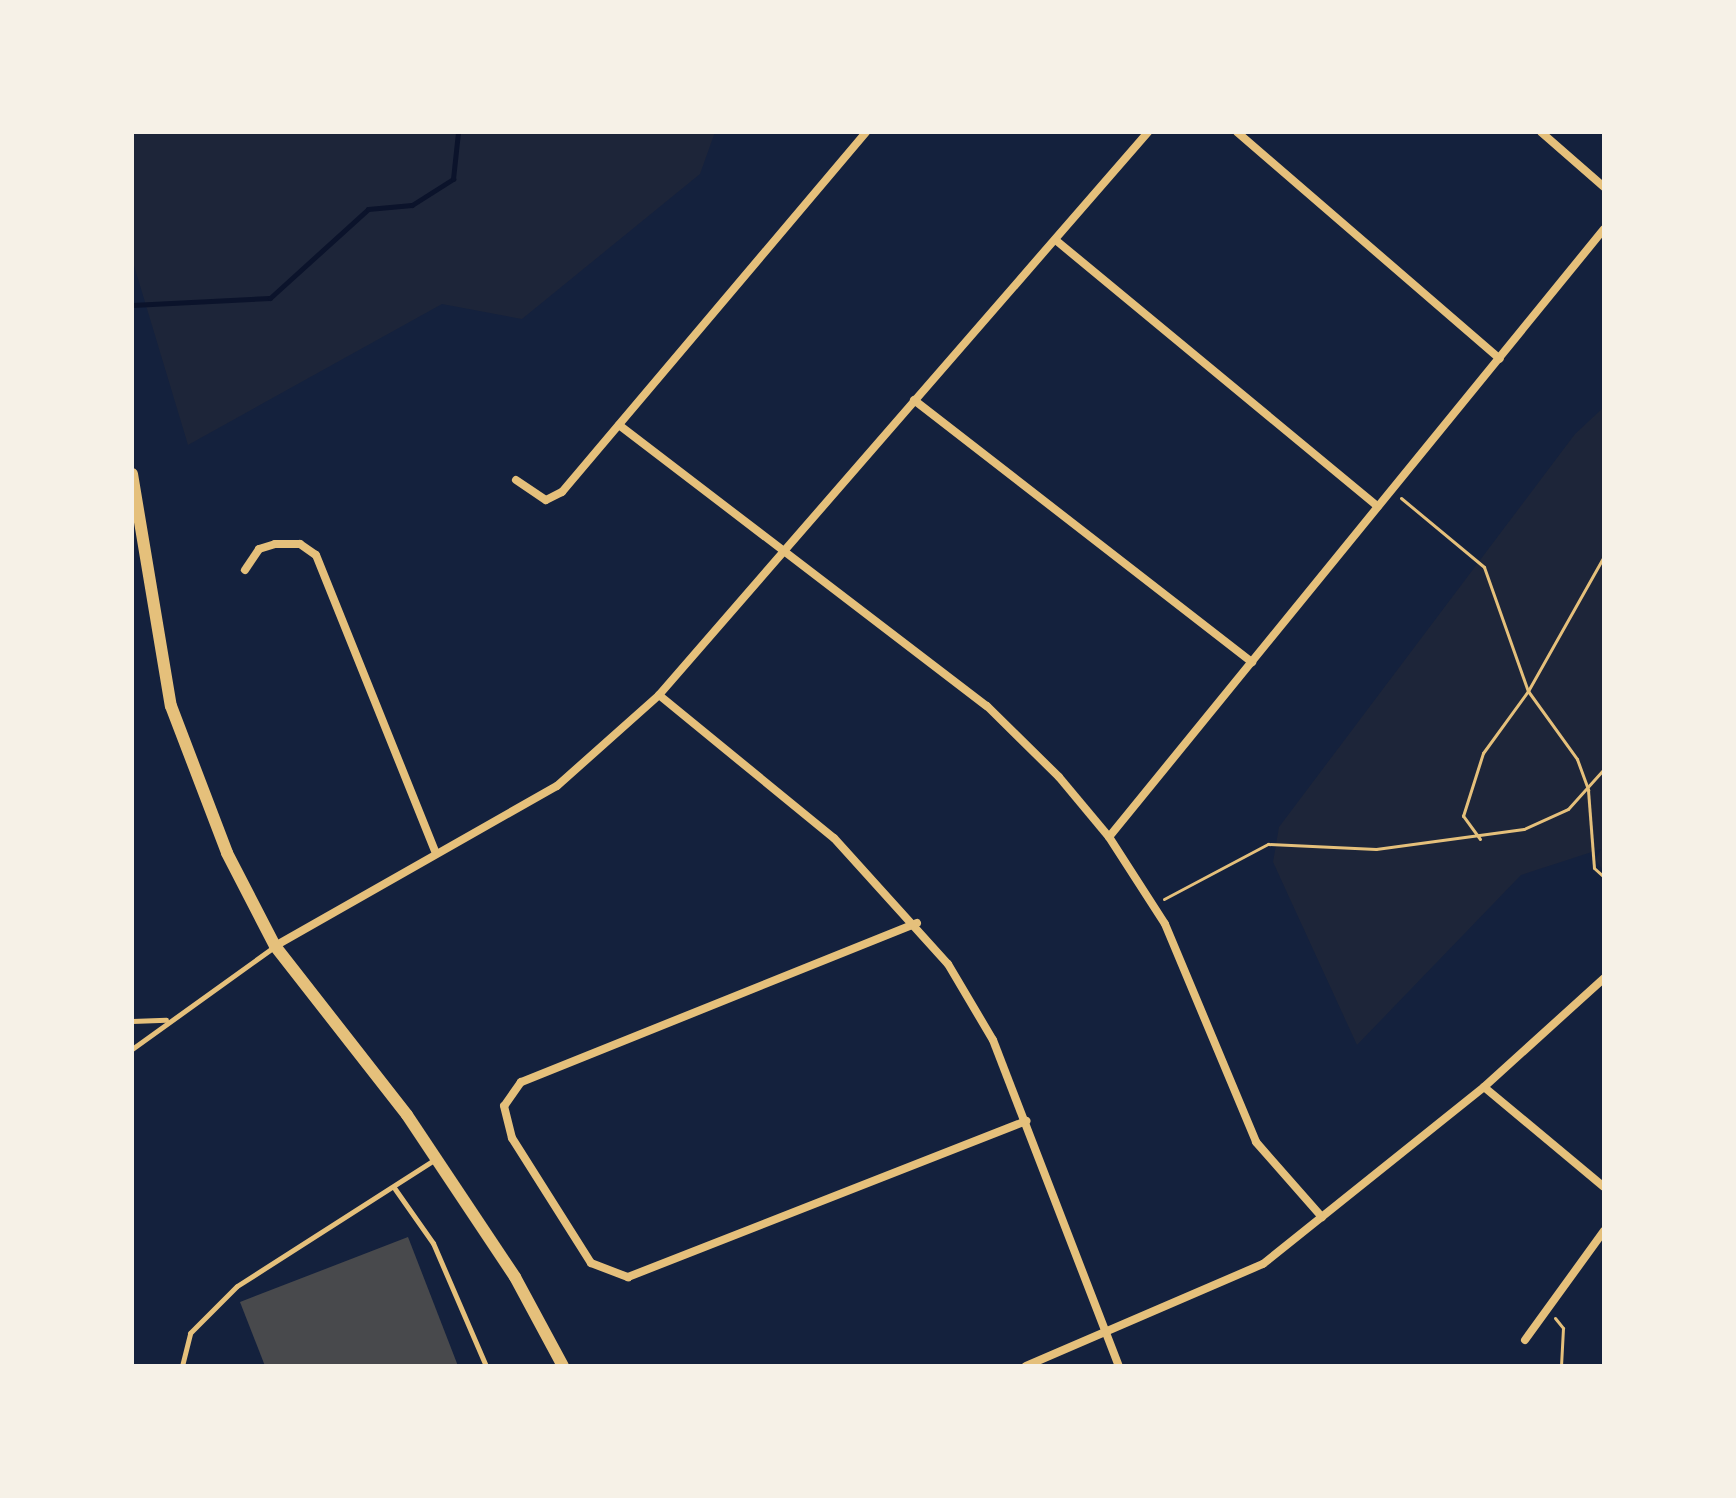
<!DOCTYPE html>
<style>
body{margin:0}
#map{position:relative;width:1736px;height:1498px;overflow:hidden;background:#14213d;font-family:Roboto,sans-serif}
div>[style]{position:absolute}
.green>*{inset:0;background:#1d2539}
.stream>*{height:5px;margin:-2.5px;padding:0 2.5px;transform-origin:2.5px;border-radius:2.5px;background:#0b132b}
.building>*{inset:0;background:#48494c}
.path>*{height:3px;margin:-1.5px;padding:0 1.5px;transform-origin:1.5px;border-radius:1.5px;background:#e5c07b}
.service>*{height:5px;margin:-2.5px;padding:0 2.5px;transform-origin:2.5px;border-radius:2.5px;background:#e5c07b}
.minor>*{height:8px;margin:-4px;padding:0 4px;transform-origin:4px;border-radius:4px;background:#e5c07b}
.tertiary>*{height:12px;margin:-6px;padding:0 6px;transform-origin:6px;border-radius:6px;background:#e5c07b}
span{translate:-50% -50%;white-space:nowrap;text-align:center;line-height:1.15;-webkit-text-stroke:8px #f6f1e7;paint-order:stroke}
.frame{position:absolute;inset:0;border:134px solid #f6f1e7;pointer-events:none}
</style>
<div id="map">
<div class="green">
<div style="clip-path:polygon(132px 132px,715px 132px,700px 174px,522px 319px,442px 304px,188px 445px,132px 259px)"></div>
<div style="clip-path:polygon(1604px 407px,1604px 872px,1596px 860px,1601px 849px,1521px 875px,1357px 1045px,1273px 862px,1279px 827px,1575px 434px)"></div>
</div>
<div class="stream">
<div style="left:132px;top:305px;width:138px;rotate:-2.9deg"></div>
<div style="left:270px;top:298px;width:132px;rotate:-42.2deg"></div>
<div style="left:368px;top:209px;width:44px;rotate:-5.2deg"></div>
<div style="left:412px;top:205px;width:49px;rotate:-32.4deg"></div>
<div style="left:453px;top:179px;width:47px;rotate:-83.9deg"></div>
</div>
<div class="building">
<div style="clip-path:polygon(408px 1237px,458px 1366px,265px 1366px,240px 1302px)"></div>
</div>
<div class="path">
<div style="left:1401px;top:498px;width:108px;rotate:39.7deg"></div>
<div style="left:1484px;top:567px;width:132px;rotate:70.5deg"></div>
<div style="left:1528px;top:691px;width:84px;rotate:54.2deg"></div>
<div style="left:1577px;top:759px;width:33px;rotate:70deg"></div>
<div style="left:1588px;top:790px;width:78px;rotate:85.6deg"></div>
<div style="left:1594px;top:868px;width:13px;rotate:42deg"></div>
<div style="left:1480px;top:839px;width:29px;rotate:-126deg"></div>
<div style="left:1463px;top:816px;width:66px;rotate:-72.4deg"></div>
<div style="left:1483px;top:753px;width:77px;rotate:-54deg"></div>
<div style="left:1528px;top:691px;width:155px;rotate:-60.6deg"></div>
<div style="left:1164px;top:899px;width:118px;rotate:-27.9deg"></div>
<div style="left:1268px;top:844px;width:108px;rotate:2.7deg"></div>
<div style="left:1376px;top:849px;width:149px;rotate:-7.7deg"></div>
<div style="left:1524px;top:829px;width:48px;rotate:-24.4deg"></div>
<div style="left:1568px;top:809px;width:54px;rotate:-48deg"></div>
<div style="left:1555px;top:1318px;width:13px;rotate:51deg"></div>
<div style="left:1563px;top:1328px;width:38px;rotate:93deg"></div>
</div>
<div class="service">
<div style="left:132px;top:1021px;width:34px;rotate:-2deg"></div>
<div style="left:132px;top:1049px;width:175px;rotate:-35.7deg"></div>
<div style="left:395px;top:1189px;width:66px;rotate:54.9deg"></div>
<div style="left:433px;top:1243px;width:134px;rotate:66.7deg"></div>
<div style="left:182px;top:1366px;width:34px;rotate:-76deg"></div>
<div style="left:190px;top:1333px;width:66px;rotate:-45deg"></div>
<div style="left:237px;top:1286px;width:234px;rotate:-32.6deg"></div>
</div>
<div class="minor">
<div style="left:1237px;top:132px;width:347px;rotate:40.8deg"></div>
<div style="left:1541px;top:132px;width:84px;rotate:41.1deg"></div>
<div style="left:1058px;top:242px;width:415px;rotate:39.6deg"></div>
<div style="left:914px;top:400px;width:428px;rotate:37.8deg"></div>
<div style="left:619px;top:425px;width:463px;rotate:37.4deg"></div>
<div style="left:987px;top:706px;width:101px;rotate:44.6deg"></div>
<div style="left:1059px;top:777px;width:78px;rotate:50.2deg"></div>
<div style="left:1109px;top:837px;width:103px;rotate:57.2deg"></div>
<div style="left:1165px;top:924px;width:236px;rotate:67.3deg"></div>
<div style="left:1256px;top:1142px;width:100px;rotate:48.7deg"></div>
<div style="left:516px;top:480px;width:36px;rotate:34deg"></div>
<div style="left:546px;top:500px;width:18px;rotate:-27deg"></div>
<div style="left:562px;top:492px;width:471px;rotate:-49.8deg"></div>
<div style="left:245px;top:570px;width:25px;rotate:-56deg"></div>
<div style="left:259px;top:549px;width:17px;rotate:-17deg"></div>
<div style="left:275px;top:544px;width:25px"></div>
<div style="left:300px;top:544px;width:19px;rotate:35deg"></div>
<div style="left:316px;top:555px;width:319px;rotate:68.1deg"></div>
<div style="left:659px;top:695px;width:226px;rotate:39.3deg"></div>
<div style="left:834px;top:838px;width:170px;rotate:47.9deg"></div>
<div style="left:948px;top:964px;width:88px;rotate:59.4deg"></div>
<div style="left:993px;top:1040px;width:350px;rotate:68.9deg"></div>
<div style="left:1109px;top:837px;width:784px;rotate:-50.85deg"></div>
<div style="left:917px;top:923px;width:427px;rotate:158.1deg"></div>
<div style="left:521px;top:1082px;width:29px;rotate:125deg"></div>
<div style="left:504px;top:1106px;width:33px;rotate:76deg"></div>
<div style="left:512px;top:1138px;width:148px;rotate:57.7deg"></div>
<div style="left:591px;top:1263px;width:40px;rotate:21deg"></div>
<div style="left:628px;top:1277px;width:428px;rotate:-21.4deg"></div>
<div style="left:275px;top:946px;width:324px;rotate:-29.6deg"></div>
<div style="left:557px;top:786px;width:137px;rotate:-41.7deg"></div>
<div style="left:659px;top:695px;width:746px;rotate:-49.02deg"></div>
<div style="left:1484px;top:1087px;width:156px;rotate:39.8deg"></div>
<div style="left:1525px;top:1340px;width:135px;rotate:-54.1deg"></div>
<div style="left:1026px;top:1366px;width:258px;rotate:-23.3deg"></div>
<div style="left:1263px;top:1264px;width:283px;rotate:-38.7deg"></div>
<div style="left:1484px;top:1087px;width:162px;rotate:-42.2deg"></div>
</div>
<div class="tertiary">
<div style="left:132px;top:474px;width:235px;rotate:80.5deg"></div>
<div style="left:171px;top:706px;width:157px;rotate:69.1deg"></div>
<div style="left:227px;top:853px;width:105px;rotate:62.7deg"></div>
<div style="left:275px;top:946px;width:214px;rotate:52deg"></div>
<div style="left:407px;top:1115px;width:195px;rotate:56.3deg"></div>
<div style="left:515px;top:1277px;width:101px;rotate:61.7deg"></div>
</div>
<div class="frame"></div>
</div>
